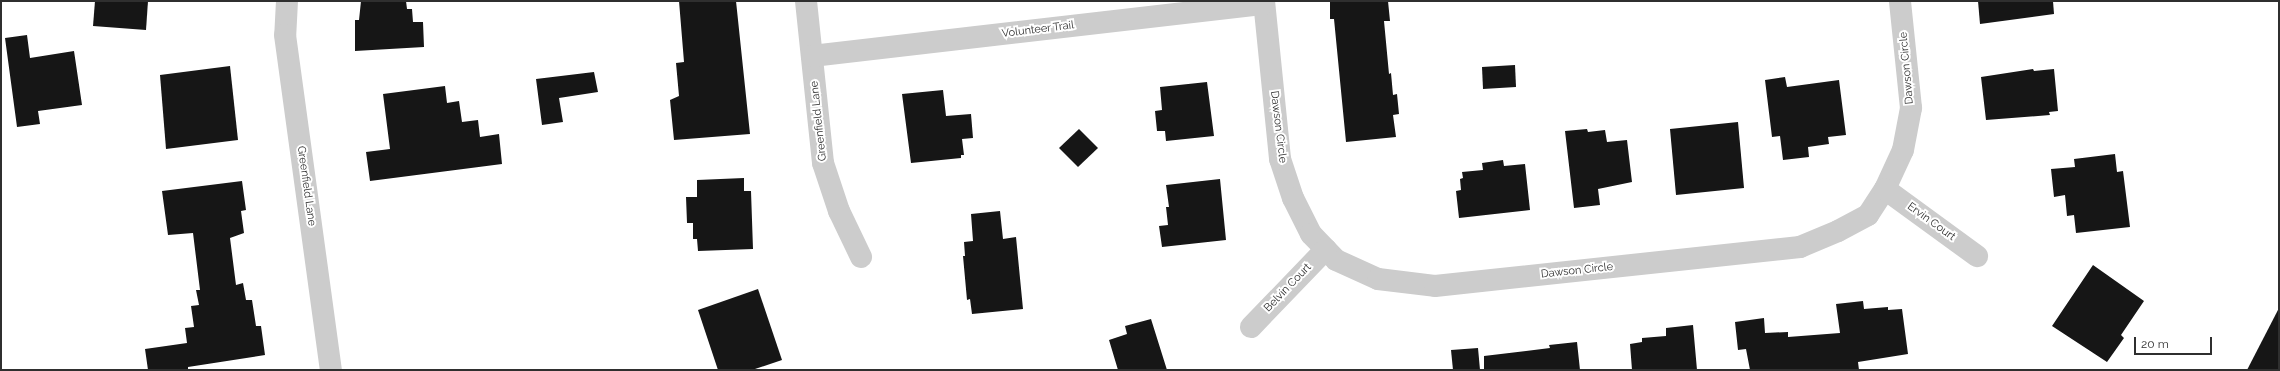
<!DOCTYPE html>
<style>
body{margin:0}
#map{position:relative;width:2280px;height:371px;overflow:hidden;background:#fff;font-family:Raleway,sans-serif}
div>[style]{position:absolute}
.building>*{inset:0;background:#161616}
.minor>*{height:22px;margin:-11px;padding:0 11px;transform-origin:11px;border-radius:11px;background:#ccc}
span{translate:-50% -50%;white-space:nowrap;text-align:center;line-height:1.15;-webkit-text-stroke:4px #fff;paint-order:stroke}
.street-label{font-size:11px;color:#2f2f2f}
.frame{position:absolute;inset:0;border:2px solid #2f2f2f;pointer-events:none}
.scale{position:absolute;left:2134px;top:337px;width:78px;height:18px;box-sizing:border-box;border:2px solid #2f2f2f;border-top:0;padding-left:5px;font-size:12px;line-height:14px;white-space:nowrap;color:#2f2f2f;-webkit-text-stroke:3px #fff;paint-order:stroke}
</style>
<div id="map">
<div class="building">
<div style="clip-path:polygon(95px 1px,148px 1px,146px 30px,93px 26px)"></div>
<div style="clip-path:polygon(361px 1px,406px 1px,407px 9px,412px 9px,413px 22px,423px 22px,424px 47px,355px 51px,355px 20px,359px 20px)"></div>
<div style="clip-path:polygon(679px 1px,736px 1px,750px 134px,674px 140px,670px 100px,679px 96px,676px 63px,684px 62px)"></div>
<div style="clip-path:polygon(1330px 1px,1388px 1px,1390px 21px,1384px 21px,1389px 74px,1391px 73px,1393px 95px,1397px 94px,1399px 114px,1393px 115px,1396px 137px,1346px 142px,1334px 19px,1330px 19px)"></div>
<div style="clip-path:polygon(1978px 1px,2053px 1px,2054px 14px,1980px 24px)"></div>
<div style="clip-path:polygon(27px 35px,30px 58px,74px 51px,82px 105px,38px 111px,40px 124px,17px 127px,5px 38px)"></div>
<div style="clip-path:polygon(1515px 65px,1516px 87px,1483px 89px,1482px 67px)"></div>
<div style="clip-path:polygon(230px 66px,238px 140px,166px 149px,160px 75px)"></div>
<div style="clip-path:polygon(2033px 69px,2034px 71px,2054px 69px,2058px 111px,2049px 112px,2050px 115px,1986px 120px,1981px 77px)"></div>
<div style="clip-path:polygon(594px 72px,598px 92px,559px 98px,563px 122px,542px 125px,536px 79px)"></div>
<div style="clip-path:polygon(1785px 77px,1787px 87px,1839px 80px,1846px 135px,1828px 137px,1829px 144px,1808px 147px,1809px 157px,1783px 160px,1780px 136px,1772px 137px,1765px 80px)"></div>
<div style="clip-path:polygon(1207px 82px,1214px 136px,1166px 141px,1165px 131px,1157px 131px,1155px 111px,1162px 110px,1160px 87px)"></div>
<div style="clip-path:polygon(445px 86px,447px 103px,459px 101px,462px 122px,478px 120px,480px 137px,499px 134px,502px 164px,370px 181px,366px 152px,390px 149px,383px 94px)"></div>
<div style="clip-path:polygon(943px 90px,946px 116px,971px 114px,973px 138px,962px 139px,964px 155px,961px 155px,961px 158px,911px 163px,902px 94px)"></div>
<div style="clip-path:polygon(1738px 122px,1744px 188px,1676px 195px,1670px 129px)"></div>
<div style="clip-path:polygon(1079px 129px,1098px 148px,1078px 167px,1059px 148px)"></div>
<div style="clip-path:polygon(1587px 129px,1588px 132px,1605px 130px,1607px 142px,1627px 140px,1632px 182px,1598px 189px,1600px 205px,1574px 208px,1565px 131px)"></div>
<div style="clip-path:polygon(2115px 154px,2117px 172px,2123px 171px,2130px 227px,2076px 233px,2074px 215px,2067px 216px,2065px 195px,2054px 197px,2051px 169px,2075px 167px,2074px 159px)"></div>
<div style="clip-path:polygon(1503px 160px,1504px 166px,1525px 164px,1530px 210px,1459px 218px,1456px 191px,1461px 190px,1460px 179px,1463px 178px,1462px 172px,1483px 170px,1482px 163px)"></div>
<div style="clip-path:polygon(744px 178px,744px 191px,751px 191px,753px 249px,698px 251px,697px 239px,693px 239px,693px 223px,687px 223px,686px 197px,697px 197px,697px 180px)"></div>
<div style="clip-path:polygon(1220px 179px,1226px 240px,1162px 247px,1159px 226px,1168px 225px,1166px 207px,1169px 207px,1166px 185px)"></div>
<div style="clip-path:polygon(242px 181px,246px 210px,241px 211px,244px 233px,230px 238px,236px 285px,243px 283px,246px 300px,252px 300px,256px 326px,261px 326px,265px 355px,188px 367px,188px 370px,148px 370px,145px 349px,187px 343px,185px 328px,194px 327px,191px 306px,199px 305px,196px 290px,200px 290px,193px 233px,168px 235px,162px 191px)"></div>
<div style="clip-path:polygon(1000px 211px,1003px 239px,1016px 237px,1023px 309px,972px 314px,970px 299px,967px 300px,963px 256px,965px 256px,964px 242px,973px 241px,971px 214px)"></div>
<div style="clip-path:polygon(2093px 265px,2144px 301px,2121px 335px,2124px 338px,2107px 362px,2052px 326px)"></div>
<div style="clip-path:polygon(758px 289px,782px 360px,752px 370px,718px 370px,698px 310px)"></div>
<div style="clip-path:polygon(1863px 301px,1864px 309px,1888px 307px,1888px 310px,1902px 309px,1908px 354px,1858px 362px,1859px 370px,1750px 370px,1746px 349px,1738px 350px,1735px 322px,1764px 318px,1765px 333px,1788px 332px,1788px 337px,1840px 333px,1836px 304px)"></div>
<div style="clip-path:polygon(2279px 308px,2279px 370px,2247px 370px)"></div>
<div style="clip-path:polygon(1151px 319px,1167px 370px,1118px 370px,1109px 340px,1127px 334px,1125px 326px)"></div>
<div style="clip-path:polygon(1693px 325px,1697px 370px,1632px 370px,1630px 344px,1642px 342px,1642px 338px,1666px 336px,1666px 328px)"></div>
<div style="clip-path:polygon(1577px 342px,1580px 370px,1484px 370px,1484px 356px,1550px 348px,1549px 345px)"></div>
<div style="clip-path:polygon(1478px 348px,1480px 370px,1453px 370px,1451px 350px)"></div>
</div>
<div class="minor">
<div style="left:287px;top:1px;width:34px;rotate:93deg"></div>
<div style="left:285px;top:35px;width:338px;rotate:82.2deg"></div>
<div style="left:806px;top:1px;width:163px;rotate:84deg"></div>
<div style="left:823px;top:163px;width:51px;rotate:71.6deg"></div>
<div style="left:839px;top:211px;width:51px;rotate:64.4deg"></div>
<div style="left:1264px;top:1px;width:159px;rotate:84.2deg"></div>
<div style="left:1280px;top:159px;width:41px;rotate:71.6deg"></div>
<div style="left:1293px;top:198px;width:40px;rotate:63.4deg"></div>
<div style="left:1311px;top:234px;width:36px;rotate:46deg"></div>
<div style="left:1336px;top:260px;width:46px;rotate:24.3deg"></div>
<div style="left:1378px;top:279px;width:57px;rotate:7deg"></div>
<div style="left:1435px;top:286px;width:367px;rotate:-6.1deg"></div>
<div style="left:1800px;top:247px;width:41px;rotate:-22.8deg"></div>
<div style="left:1838px;top:231px;width:34px;rotate:-28deg"></div>
<div style="left:1868px;top:215px;width:31px;rotate:-57deg"></div>
<div style="left:1885px;top:189px;width:43px;rotate:-65.2deg"></div>
<div style="left:1903px;top:150px;width:43px;rotate:-79.2deg"></div>
<div style="left:1911px;top:108px;width:108px;rotate:-95.9deg"></div>
<div style="left:812px;top:56px;width:455px;rotate:-6.6deg"></div>
<div style="left:1885px;top:189px;width:114px;rotate:36.1deg"></div>
<div style="left:1251px;top:327px;width:108px;rotate:-46.1deg"></div>
</div>
<div class="street-label">
<span style="left:1038px;top:30px;rotate:-7deg">Volunteer Trail</span>
<span style="left:1907px;top:68px;rotate:-95deg">Dawson Circle</span>
<span style="left:819px;top:121px;rotate:-96deg">Greenfield Lane</span>
<span style="left:1278px;top:127px;rotate:83deg">Dawson Circle</span>
<span style="left:306px;top:186px;rotate:82deg">Greenfield Lane</span>
<span style="left:1931px;top:222px;rotate:36deg">Ervin Court</span>
<span style="left:1577px;top:271px;rotate:-6deg">Dawson Circle</span>
<span style="left:1288px;top:288px;rotate:-46deg">Belvin Court</span>
</div>
<div class="frame"></div>
<div class="scale">20 m</div>
</div>
